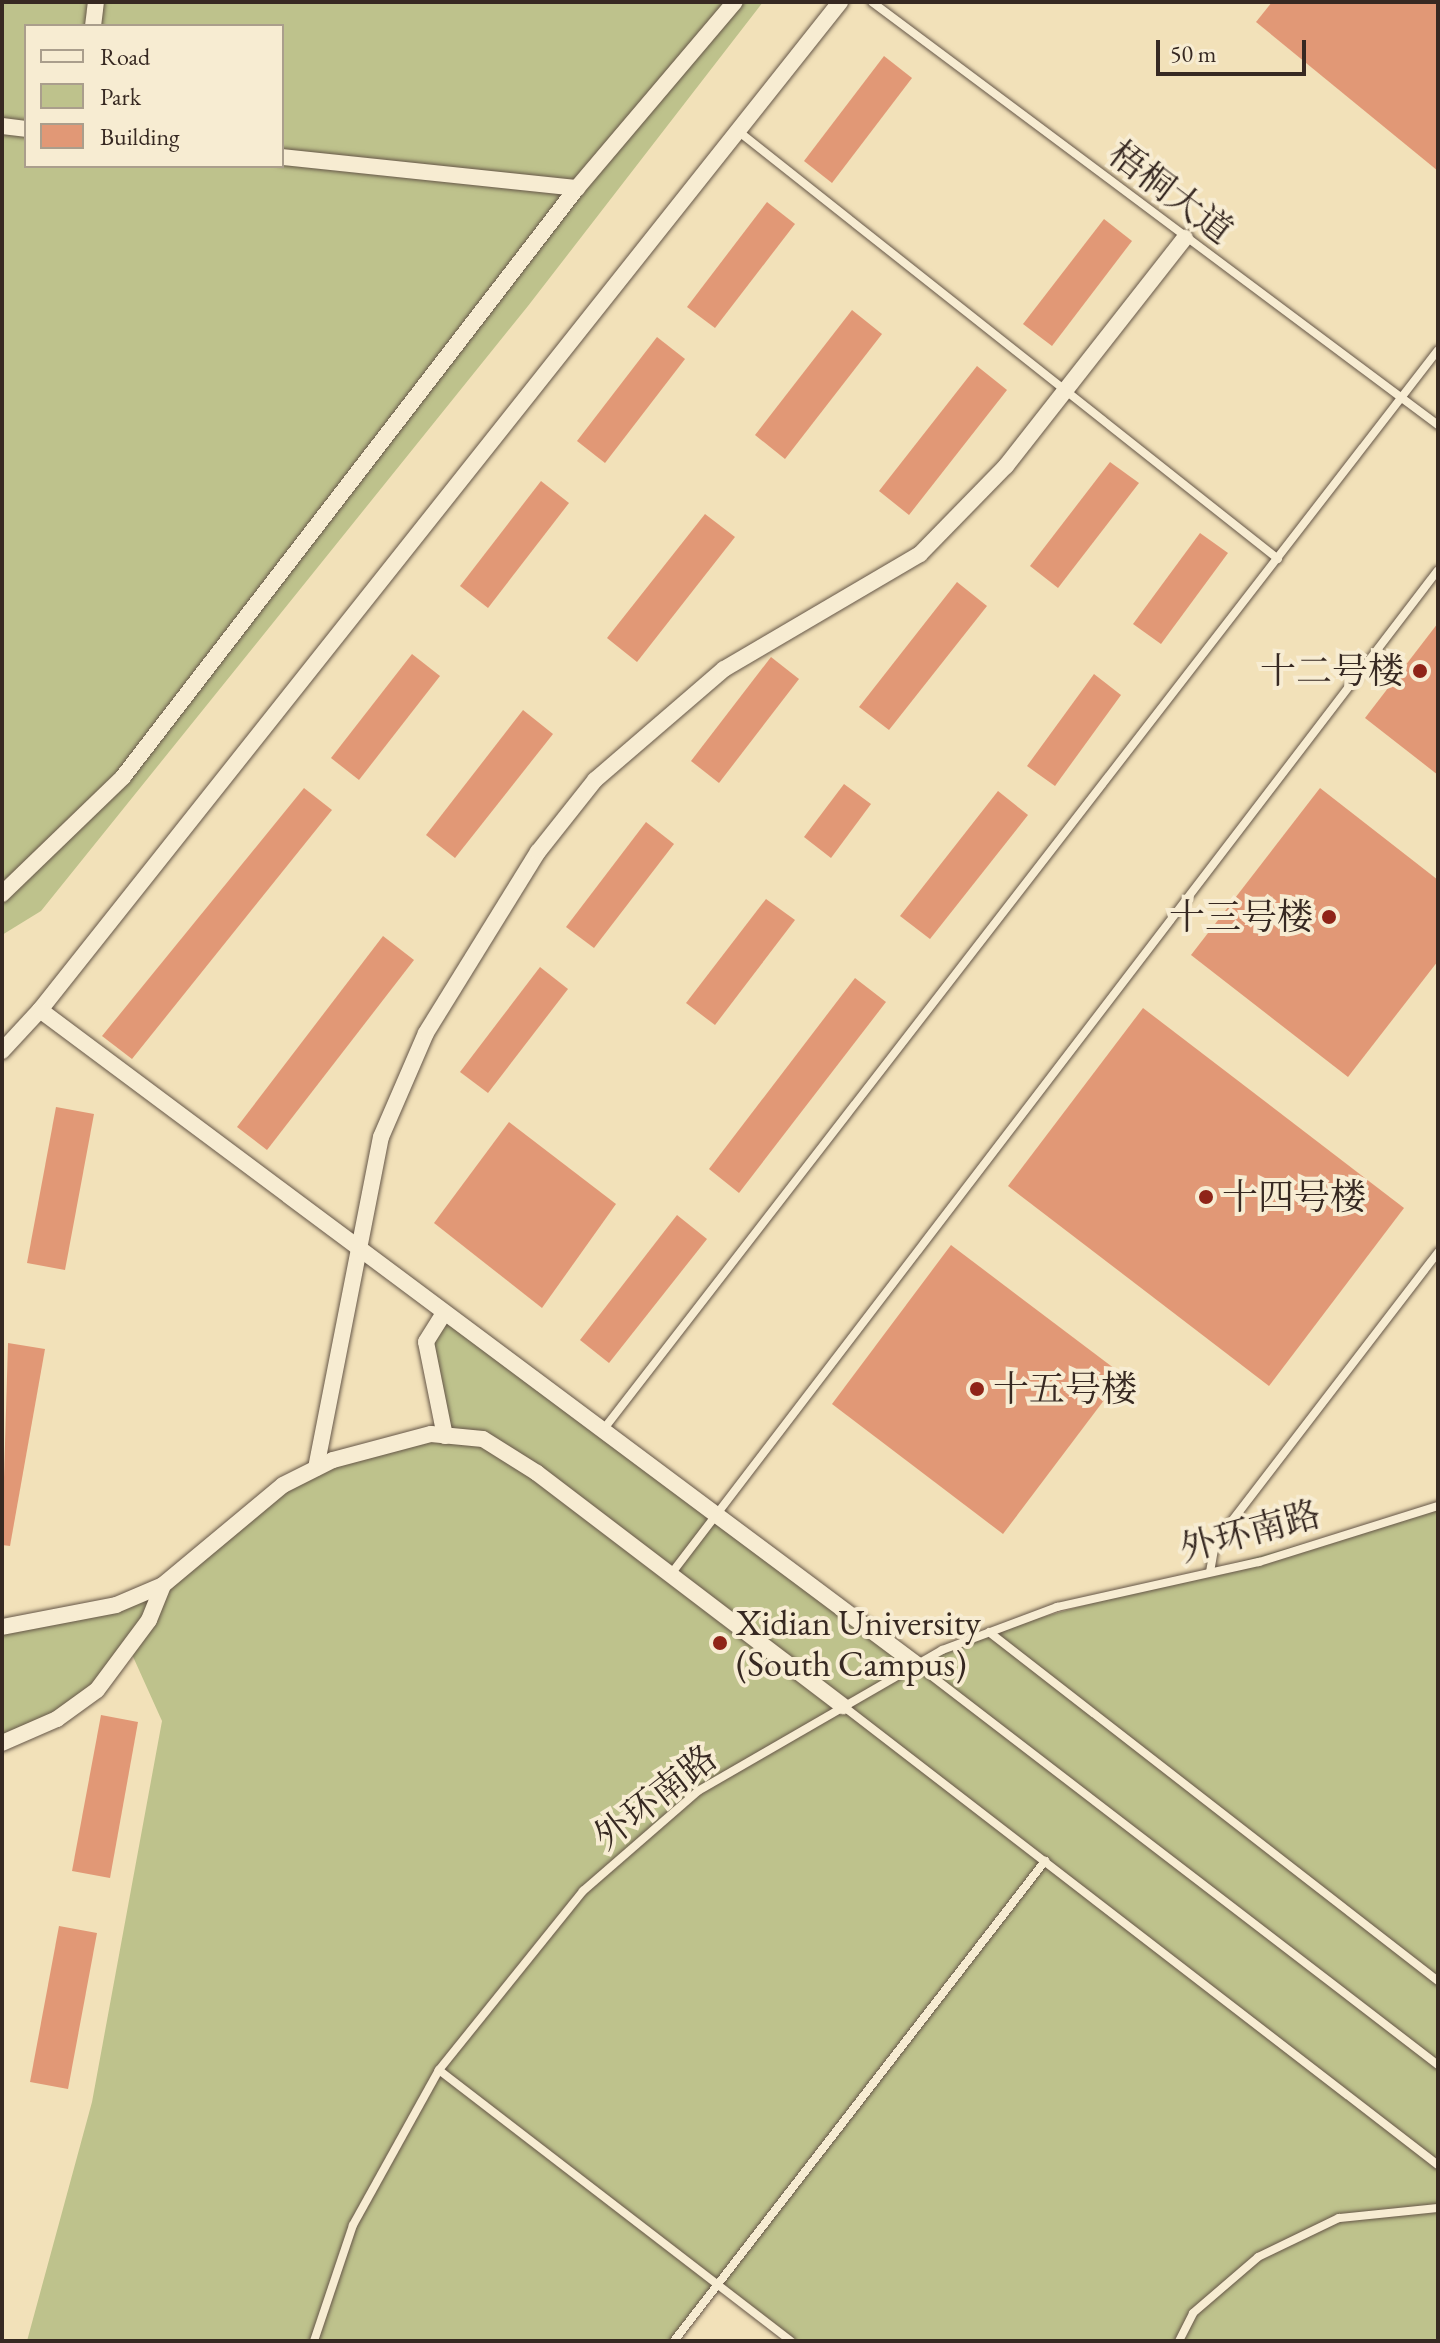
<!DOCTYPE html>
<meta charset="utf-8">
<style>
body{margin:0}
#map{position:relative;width:1440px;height:2343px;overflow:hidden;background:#f2e1b9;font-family:"EB Garamond","Noto Serif SC",serif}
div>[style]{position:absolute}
.green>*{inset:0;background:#bec28c}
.building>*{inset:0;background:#e19876}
.roads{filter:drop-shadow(0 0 2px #665748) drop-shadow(0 0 2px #665748)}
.lane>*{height:8px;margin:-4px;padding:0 4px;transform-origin:4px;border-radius:4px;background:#f7ecd2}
.street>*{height:16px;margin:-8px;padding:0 8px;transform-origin:8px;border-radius:8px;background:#f7ecd2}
.dots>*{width:22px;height:22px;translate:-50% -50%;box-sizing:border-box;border:4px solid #f7ecd2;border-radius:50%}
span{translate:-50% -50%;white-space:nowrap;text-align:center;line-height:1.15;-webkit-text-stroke:8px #f7ecd2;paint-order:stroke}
.street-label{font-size:36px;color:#372922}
.poi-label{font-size:36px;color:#372922}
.right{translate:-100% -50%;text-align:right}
.left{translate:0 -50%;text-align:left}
.frame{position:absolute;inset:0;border:4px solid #372922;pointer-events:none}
.legend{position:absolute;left:24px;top:24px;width:260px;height:144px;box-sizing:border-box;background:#f7ecd2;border:2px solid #aa9e8c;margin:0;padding:10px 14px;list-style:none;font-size:24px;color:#372922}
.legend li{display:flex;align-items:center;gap:16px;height:40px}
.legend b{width:40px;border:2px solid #aa9e8c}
.scale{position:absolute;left:1156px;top:40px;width:150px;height:36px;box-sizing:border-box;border:4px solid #372922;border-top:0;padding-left:10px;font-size:24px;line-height:28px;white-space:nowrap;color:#372922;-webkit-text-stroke:6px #f7ecd2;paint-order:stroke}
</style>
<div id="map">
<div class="green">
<div style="clip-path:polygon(evenodd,2px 2px,763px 2px,528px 306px,41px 911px,2px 935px,2px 2px,26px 26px,282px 26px,282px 166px,26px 166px,26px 26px)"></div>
<div style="clip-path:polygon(444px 1313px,916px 1664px,989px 1632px,1438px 1506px,1438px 2341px,791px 2341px,719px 2285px,674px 2341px,27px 2341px,92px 2102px,162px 1721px,130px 1650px,91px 1694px,2px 1743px,2px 1622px,41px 1624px,163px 1585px,284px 1485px,333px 1460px,444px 1436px,427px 1364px)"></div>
</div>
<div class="building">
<div style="clip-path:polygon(1272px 2px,1438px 2px,1438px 171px,1256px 22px)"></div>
<div style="clip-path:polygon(884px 56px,912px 78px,832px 183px,804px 161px)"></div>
<div style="clip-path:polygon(767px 202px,795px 224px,715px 328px,687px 307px)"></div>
<div style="clip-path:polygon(1104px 219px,1132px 241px,1052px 346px,1023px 324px)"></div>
<div style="clip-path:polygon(852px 310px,882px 334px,785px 459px,755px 435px)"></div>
<div style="clip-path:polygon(657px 337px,685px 359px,605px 463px,577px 441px)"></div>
<div style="clip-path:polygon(977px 366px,1007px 390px,909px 515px,879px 491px)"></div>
<div style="clip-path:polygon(1110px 462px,1139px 483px,1058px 588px,1030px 566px)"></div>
<div style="clip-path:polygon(541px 481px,569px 503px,488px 608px,460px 586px)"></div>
<div style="clip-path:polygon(705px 514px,735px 537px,637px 662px,607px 638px)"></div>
<div style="clip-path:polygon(1200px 533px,1228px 553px,1161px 644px,1133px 624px)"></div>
<div style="clip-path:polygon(957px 582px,987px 606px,889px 730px,859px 707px)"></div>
<div style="clip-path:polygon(1438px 623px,1438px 775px,1365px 718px)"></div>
<div style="clip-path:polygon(412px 654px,440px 676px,359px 780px,331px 758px)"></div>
<div style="clip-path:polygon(771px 657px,799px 679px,719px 783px,691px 761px)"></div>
<div style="clip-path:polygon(1094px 674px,1121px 695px,1055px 786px,1027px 766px)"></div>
<div style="clip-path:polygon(523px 710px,553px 734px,455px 858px,426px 835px)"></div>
<div style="clip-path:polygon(844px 784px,871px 804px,831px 858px,804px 837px)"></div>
<div style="clip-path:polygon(304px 788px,332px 810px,132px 1059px,102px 1036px)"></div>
<div style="clip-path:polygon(1320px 788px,1438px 880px,1438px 961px,1348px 1077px,1191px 955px)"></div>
<div style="clip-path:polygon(998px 791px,1028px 815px,930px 939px,900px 916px)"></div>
<div style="clip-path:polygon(646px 822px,674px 844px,594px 948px,566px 927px)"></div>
<div style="clip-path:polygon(766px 899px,795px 920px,715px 1025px,686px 1003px)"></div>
<div style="clip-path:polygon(383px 936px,414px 960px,267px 1150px,237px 1127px)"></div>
<div style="clip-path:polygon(540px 967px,568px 989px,488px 1093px,460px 1072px)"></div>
<div style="clip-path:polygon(855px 978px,886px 1002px,739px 1193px,709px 1169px)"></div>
<div style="clip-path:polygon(1143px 1008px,1404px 1208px,1269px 1386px,1008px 1186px)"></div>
<div style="clip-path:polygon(56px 1107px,94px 1114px,65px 1270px,27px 1263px)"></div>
<div style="clip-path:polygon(509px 1122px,616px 1204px,542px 1308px,434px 1223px)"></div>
<div style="clip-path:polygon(677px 1215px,707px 1239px,609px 1363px,580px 1340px)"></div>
<div style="clip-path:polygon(951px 1245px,1123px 1375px,1003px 1534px,832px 1404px)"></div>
<div style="clip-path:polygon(8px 1343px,45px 1349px,10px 1546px,2px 1545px)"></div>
<div style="clip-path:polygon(101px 1715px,138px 1722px,110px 1878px,72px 1871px)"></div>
<div style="clip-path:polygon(59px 1926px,97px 1933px,68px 2089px,30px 2082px)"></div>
</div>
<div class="roads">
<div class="lane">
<div style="left:872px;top:2px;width:707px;rotate:36.77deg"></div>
<div style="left:738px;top:131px;width:689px;rotate:38.4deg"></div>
<div style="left:603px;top:1430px;width:1365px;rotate:-52.29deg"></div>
<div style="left:1210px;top:1572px;width:29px;rotate:-80deg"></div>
<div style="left:1215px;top:1543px;width:367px;rotate:-52.5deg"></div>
<div style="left:671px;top:1574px;width:1263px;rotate:-52.62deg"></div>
<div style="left:989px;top:1632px;width:569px;rotate:37.86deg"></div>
<div style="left:916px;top:1664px;width:658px;rotate:37.53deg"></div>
<div style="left:843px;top:1706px;width:751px;rotate:37.65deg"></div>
<div style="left:439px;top:2070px;width:444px;rotate:37.6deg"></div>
<div style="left:314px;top:2341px;width:122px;rotate:-71.4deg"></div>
<div style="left:353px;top:2225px;width:177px;rotate:-61deg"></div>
<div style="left:439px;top:2070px;width:230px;rotate:-51.2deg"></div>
<div style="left:583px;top:1891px;width:152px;rotate:-41deg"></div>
<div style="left:698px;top:1791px;width:282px;rotate:-30deg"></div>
<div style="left:942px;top:1650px;width:123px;rotate:-20.5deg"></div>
<div style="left:1057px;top:1607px;width:207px;rotate:-12.6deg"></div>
<div style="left:1259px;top:1562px;width:188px;rotate:-17.4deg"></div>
<div style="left:674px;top:2341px;width:607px;rotate:-52.3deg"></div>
<div style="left:1179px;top:2341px;width:31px;rotate:-63deg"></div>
<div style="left:1193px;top:2313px;width:86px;rotate:-40.7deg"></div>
<div style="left:1258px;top:2257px;width:90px;rotate:-25.7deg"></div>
<div style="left:1339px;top:2218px;width:100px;rotate:-5.8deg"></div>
</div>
<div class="street">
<div style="left:93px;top:26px;width:24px;rotate:-83deg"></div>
<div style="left:2px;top:126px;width:24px;rotate:7deg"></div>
<div style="left:282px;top:157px;width:297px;rotate:6deg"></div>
<div style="left:2px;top:894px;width:168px;rotate:-44deg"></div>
<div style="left:123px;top:777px;width:744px;rotate:-52.38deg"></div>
<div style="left:577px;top:188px;width:244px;rotate:-49.7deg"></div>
<div style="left:40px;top:1010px;width:1287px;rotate:-51.56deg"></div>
<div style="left:2px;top:1051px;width:56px;rotate:-47.2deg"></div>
<div style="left:40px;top:1010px;width:1093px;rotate:36.74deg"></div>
<div style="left:444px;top:1313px;width:34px;rotate:122deg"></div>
<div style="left:426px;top:1342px;width:96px;rotate:78.6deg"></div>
<div style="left:316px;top:1468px;width:337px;rotate:-78.9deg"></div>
<div style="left:381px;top:1137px;width:113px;rotate:-66.6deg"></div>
<div style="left:426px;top:1033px;width:213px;rotate:-58.3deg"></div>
<div style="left:538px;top:852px;width:92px;rotate:-51.6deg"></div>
<div style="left:595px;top:780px;width:170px;rotate:-40.7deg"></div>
<div style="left:724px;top:669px;width:227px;rotate:-30.4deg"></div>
<div style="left:920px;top:554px;width:123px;rotate:-45.7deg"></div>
<div style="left:1006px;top:466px;width:290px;rotate:-51.9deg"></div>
<div style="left:2px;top:1627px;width:116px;rotate:-10.9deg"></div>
<div style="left:116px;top:1605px;width:51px;rotate:-23.1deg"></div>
<div style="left:163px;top:1585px;width:156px;rotate:-39.8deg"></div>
<div style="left:283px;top:1485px;width:56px;rotate:-26.6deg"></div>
<div style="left:333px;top:1460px;width:101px;rotate:-14.9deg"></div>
<div style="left:431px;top:1434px;width:52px;rotate:5.5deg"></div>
<div style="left:483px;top:1439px;width:64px;rotate:32.2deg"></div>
<div style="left:537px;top:1473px;width:385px;rotate:37.3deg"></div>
<div style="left:2px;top:1743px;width:60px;rotate:-23.6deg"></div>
<div style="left:57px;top:1719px;width:49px;rotate:-35.9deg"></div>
<div style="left:97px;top:1690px;width:87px;rotate:-53.4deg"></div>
<div style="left:149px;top:1620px;width:38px;rotate:-68deg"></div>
</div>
</div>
<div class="dots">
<div style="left:1420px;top:671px;background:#8f2418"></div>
<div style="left:1329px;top:917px;background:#8f2418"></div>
<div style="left:1206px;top:1197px;background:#8f2418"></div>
<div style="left:977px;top:1389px;background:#8f2418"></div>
<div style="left:720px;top:1643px;background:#8f2418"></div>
</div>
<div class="street-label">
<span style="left:1171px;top:192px;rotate:37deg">梧桐大道</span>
<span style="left:1250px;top:1531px;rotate:-15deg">外环南路</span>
<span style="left:655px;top:1797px;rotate:-38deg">外环南路</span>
</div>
<div class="poi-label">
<span class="right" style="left:1404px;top:671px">十二号楼</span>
<span class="right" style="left:1313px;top:917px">十三号楼</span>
<span class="left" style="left:1222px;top:1197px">十四号楼</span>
<span class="left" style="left:993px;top:1389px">十五号楼</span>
<span class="left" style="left:736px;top:1643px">Xidian University<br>(South Campus)</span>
</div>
<div class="frame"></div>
<ul class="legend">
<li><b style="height:10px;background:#f7ecd2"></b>Road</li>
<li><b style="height:22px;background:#bec28c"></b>Park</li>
<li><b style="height:22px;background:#e19876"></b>Building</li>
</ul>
<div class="scale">50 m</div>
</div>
